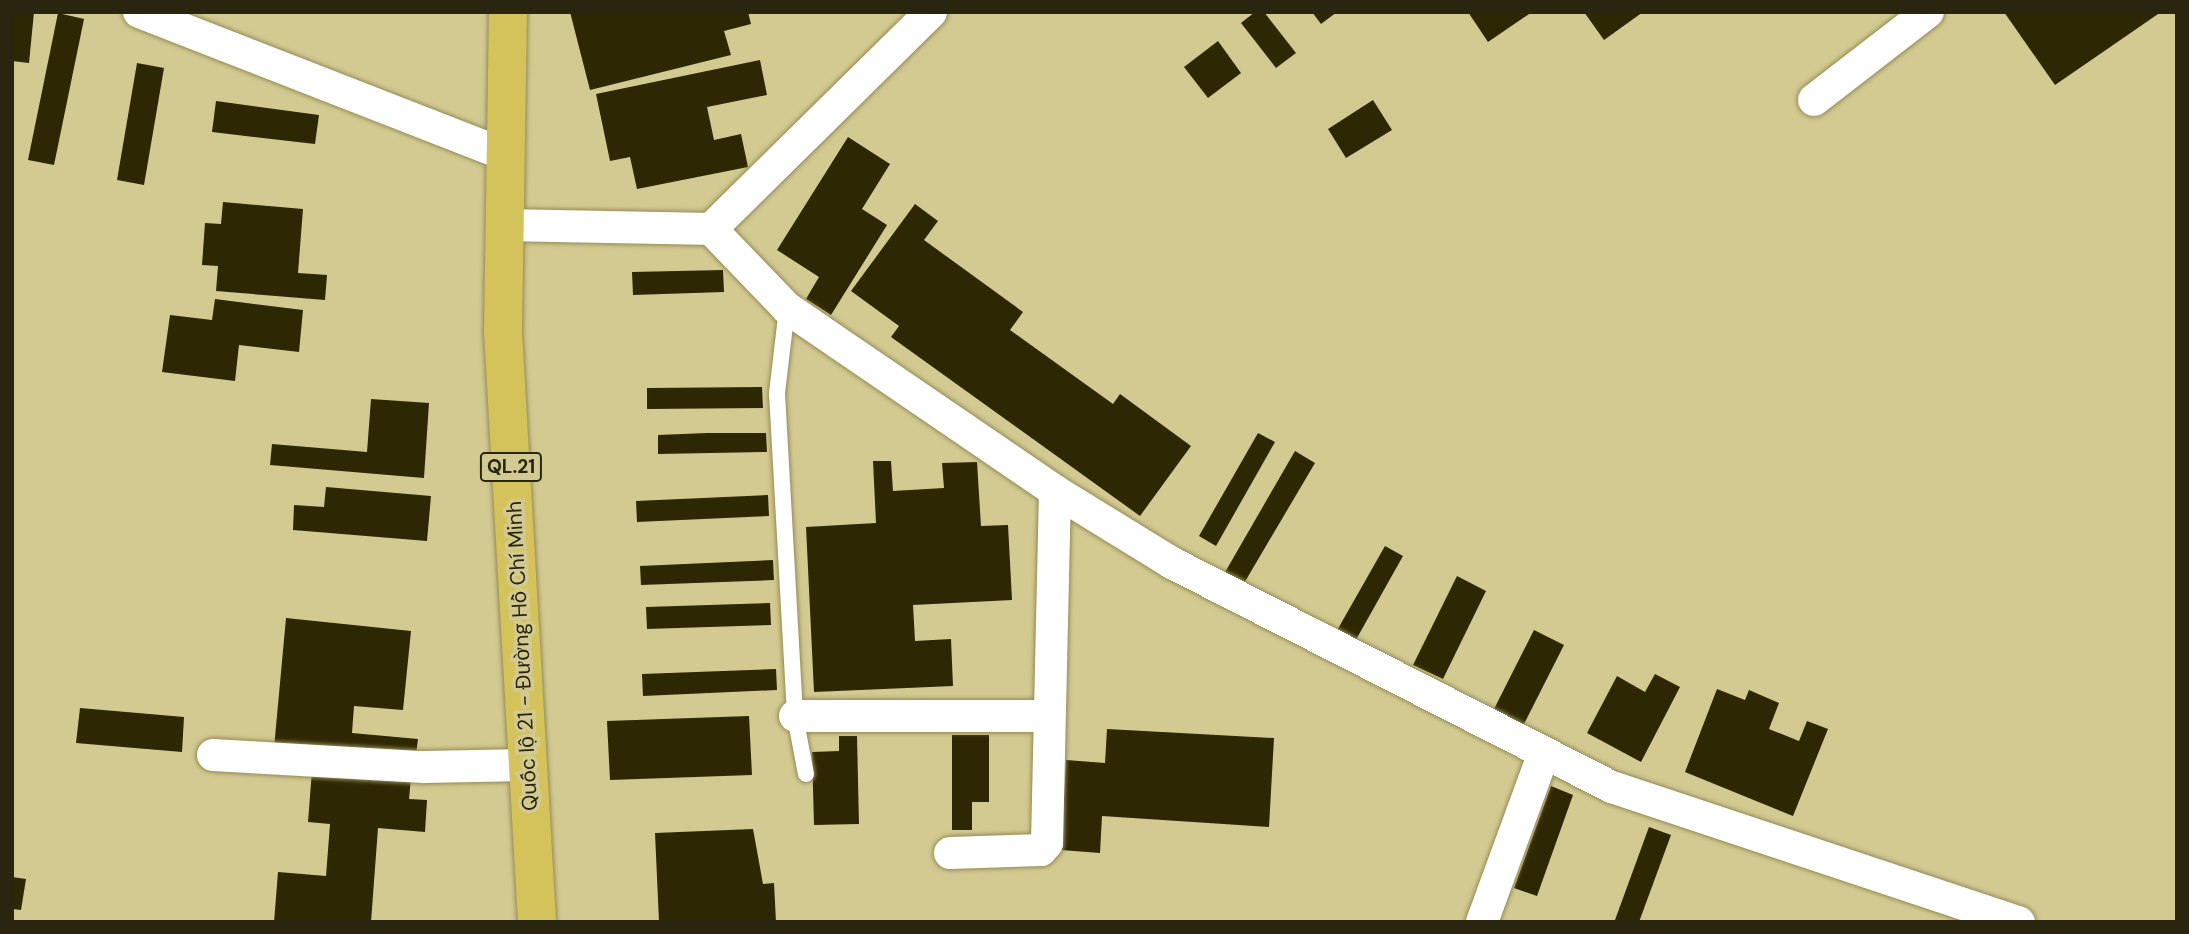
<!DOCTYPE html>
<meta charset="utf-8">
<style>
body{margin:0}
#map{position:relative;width:2189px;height:934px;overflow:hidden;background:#d3ca92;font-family:"DM Sans",sans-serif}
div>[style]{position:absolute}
.building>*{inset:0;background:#2e2703}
.roads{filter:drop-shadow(0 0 2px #958b56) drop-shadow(0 0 2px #958b56)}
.lane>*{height:16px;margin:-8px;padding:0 8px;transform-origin:8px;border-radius:8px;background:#fff}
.street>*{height:32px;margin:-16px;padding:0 16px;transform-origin:16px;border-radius:16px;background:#fff}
.highway>*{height:38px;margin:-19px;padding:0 19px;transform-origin:19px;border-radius:19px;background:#d4c25b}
span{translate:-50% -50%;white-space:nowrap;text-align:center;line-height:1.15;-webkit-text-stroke:7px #d3ca92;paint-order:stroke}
.shield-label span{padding:2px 5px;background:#d3ca92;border:2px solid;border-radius:5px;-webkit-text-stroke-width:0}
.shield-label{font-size:19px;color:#29250f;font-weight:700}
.street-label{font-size:21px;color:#29250f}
.frame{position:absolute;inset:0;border:14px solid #29250f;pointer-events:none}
</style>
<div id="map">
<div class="building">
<div style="clip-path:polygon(12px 12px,34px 12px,29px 63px,12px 61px)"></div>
<div style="clip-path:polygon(570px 12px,748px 12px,751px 24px,724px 31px,731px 55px,590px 90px)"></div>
<div style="clip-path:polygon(1255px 12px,1264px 12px,1296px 53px,1276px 68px,1241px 23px)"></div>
<div style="clip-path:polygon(1312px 12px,1337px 12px,1321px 24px)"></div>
<div style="clip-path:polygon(1468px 12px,1532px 12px,1488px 42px)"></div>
<div style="clip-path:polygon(1584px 12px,1643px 12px,1604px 40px)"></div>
<div style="clip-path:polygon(2004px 12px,2161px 12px,2055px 85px)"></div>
<div style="clip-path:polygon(58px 13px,84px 19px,54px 165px,28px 160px)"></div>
<div style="clip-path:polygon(1218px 41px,1241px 73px,1208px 98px,1184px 67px)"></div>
<div style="clip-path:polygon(760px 60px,767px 95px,707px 107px,714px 140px,741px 134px,748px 167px,637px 189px,630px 157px,610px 161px,596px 94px)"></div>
<div style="clip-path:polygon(137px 63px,164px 68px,144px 185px,117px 180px)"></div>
<div style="clip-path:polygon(1373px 100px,1392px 130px,1346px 158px,1328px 129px)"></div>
<div style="clip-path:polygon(216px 101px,319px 115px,315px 144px,212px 132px)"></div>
<div style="clip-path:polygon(848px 137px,890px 164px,862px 209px,887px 225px,831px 315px,806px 299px,819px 277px,777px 250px)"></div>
<div style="clip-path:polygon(223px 202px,303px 209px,298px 273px,327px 275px,325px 300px,216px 291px,218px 266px,202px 265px,205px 223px,221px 224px)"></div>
<div style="clip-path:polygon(915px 204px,938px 221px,924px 240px,1023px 312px,1010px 330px,1113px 404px,1120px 394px,1191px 446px,1140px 516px,891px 337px,899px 326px,851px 291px)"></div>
<div style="clip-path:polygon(723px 270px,724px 292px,633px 295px,632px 272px)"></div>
<div style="clip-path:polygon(215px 299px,303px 310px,299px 352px,239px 345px,235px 381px,162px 372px,170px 315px,212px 320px)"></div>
<div style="clip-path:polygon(762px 387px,763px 408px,647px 409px,647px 388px)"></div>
<div style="clip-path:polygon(371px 399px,429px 403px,424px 478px,270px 465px,272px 444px,367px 452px)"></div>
<div style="clip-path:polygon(707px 433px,766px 433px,767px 452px,658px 454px,658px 435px)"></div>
<div style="clip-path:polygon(1258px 433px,1275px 442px,1216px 546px,1199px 536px)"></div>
<div style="clip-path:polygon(1295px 451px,1315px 463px,1243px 585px,1224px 574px)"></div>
<div style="clip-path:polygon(873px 461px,891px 461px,893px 491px,944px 488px,942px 463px,977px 462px,981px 526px,1008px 525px,1012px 600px,913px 605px,915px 641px,951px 639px,953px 686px,814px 692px,806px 527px,876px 523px)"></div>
<div style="clip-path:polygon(326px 487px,431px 496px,427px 541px,293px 530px,294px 505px,324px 507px)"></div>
<div style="clip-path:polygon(768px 495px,769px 516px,637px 522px,636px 501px)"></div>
<div style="clip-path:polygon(1385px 546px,1403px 556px,1353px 645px,1335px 634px)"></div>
<div style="clip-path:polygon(773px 560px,774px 580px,641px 585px,640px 566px)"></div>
<div style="clip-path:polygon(1457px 576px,1486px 591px,1443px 679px,1413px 665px)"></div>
<div style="clip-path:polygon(770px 603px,771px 625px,647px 629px,646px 607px)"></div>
<div style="clip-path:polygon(286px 618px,411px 631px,403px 710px,354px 706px,352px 733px,418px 739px,415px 763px,274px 748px)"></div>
<div style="clip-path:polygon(1534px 630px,1564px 645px,1522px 728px,1492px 713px)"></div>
<div style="clip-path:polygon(776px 669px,777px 690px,643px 696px,642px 674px)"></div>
<div style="clip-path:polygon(1655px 674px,1680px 687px,1641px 762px,1587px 733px,1617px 676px,1645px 692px)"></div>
<div style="clip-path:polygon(1717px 689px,1745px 700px,1749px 690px,1779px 703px,1769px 729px,1799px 741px,1807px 721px,1828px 729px,1793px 816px,1685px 772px)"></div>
<div style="clip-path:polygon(80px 708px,184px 717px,182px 752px,76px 743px)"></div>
<div style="clip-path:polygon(749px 716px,752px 775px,610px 780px,607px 721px)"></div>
<div style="clip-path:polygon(1107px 729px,1274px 738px,1269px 827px,1102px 816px,1100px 853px,1061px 850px,1066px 760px,1105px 763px)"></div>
<div style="clip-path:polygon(952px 735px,989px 735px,989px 802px,972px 802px,972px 830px,952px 830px)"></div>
<div style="clip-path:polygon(839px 736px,857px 736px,859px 824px,814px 825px,812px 752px,839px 751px)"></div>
<div style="clip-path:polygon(312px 770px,411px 778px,409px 799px,427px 800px,425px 832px,378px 828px,371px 922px,274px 922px,278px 872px,326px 876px,330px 824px,308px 822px)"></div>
<div style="clip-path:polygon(1551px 786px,1573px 795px,1537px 896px,1514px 888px)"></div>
<div style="clip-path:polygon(1649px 827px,1671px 835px,1639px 922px,1619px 922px,1615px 920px)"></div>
<div style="clip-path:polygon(753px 829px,763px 884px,774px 883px,776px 922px,659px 922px,655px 833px)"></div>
<div style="clip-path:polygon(12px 877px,26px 879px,21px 910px,12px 909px)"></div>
</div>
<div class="roads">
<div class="lane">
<div style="left:787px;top:308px;width:86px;rotate:96.7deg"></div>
<div style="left:777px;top:393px;width:324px;rotate:86.8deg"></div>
<div style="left:795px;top:716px;width:59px;rotate:79.3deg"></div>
</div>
<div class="street">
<div style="left:139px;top:12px;width:394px;rotate:21.3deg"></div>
<div style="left:1814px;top:100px;width:144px;rotate:-37.7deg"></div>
<div style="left:505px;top:225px;width:206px;rotate:1.1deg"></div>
<div style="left:711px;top:229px;width:309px;rotate:-44.6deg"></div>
<div style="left:711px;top:229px;width:110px;rotate:46.1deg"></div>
<div style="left:787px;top:308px;width:325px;rotate:34.3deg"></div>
<div style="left:1055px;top:491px;width:137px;rotate:31.6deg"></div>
<div style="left:1172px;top:563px;width:494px;rotate:27deg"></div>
<div style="left:1612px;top:787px;width:429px;rotate:18.4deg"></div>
<div style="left:795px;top:716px;width:254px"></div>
<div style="left:213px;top:755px;width:211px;rotate:3.3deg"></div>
<div style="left:424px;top:767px;width:104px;rotate:-1.1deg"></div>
<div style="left:950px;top:853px;width:91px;rotate:-1.9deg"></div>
<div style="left:1041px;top:850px;width:9px;rotate:-49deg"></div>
<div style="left:1047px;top:843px;width:352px;rotate:-88.7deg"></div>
<div style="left:1482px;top:922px;width:180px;rotate:-69.9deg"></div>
</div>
<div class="highway">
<div style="left:508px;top:12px;width:320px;rotate:90.9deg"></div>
<div style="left:503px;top:332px;width:591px;rotate:86.7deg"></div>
</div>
</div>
<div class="shield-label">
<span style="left:511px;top:467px">QL.21</span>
</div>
<div class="street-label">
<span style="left:522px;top:656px;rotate:-93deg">Quốc lộ 21 - Đường Hồ Chí Minh</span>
</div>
<div class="frame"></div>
</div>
